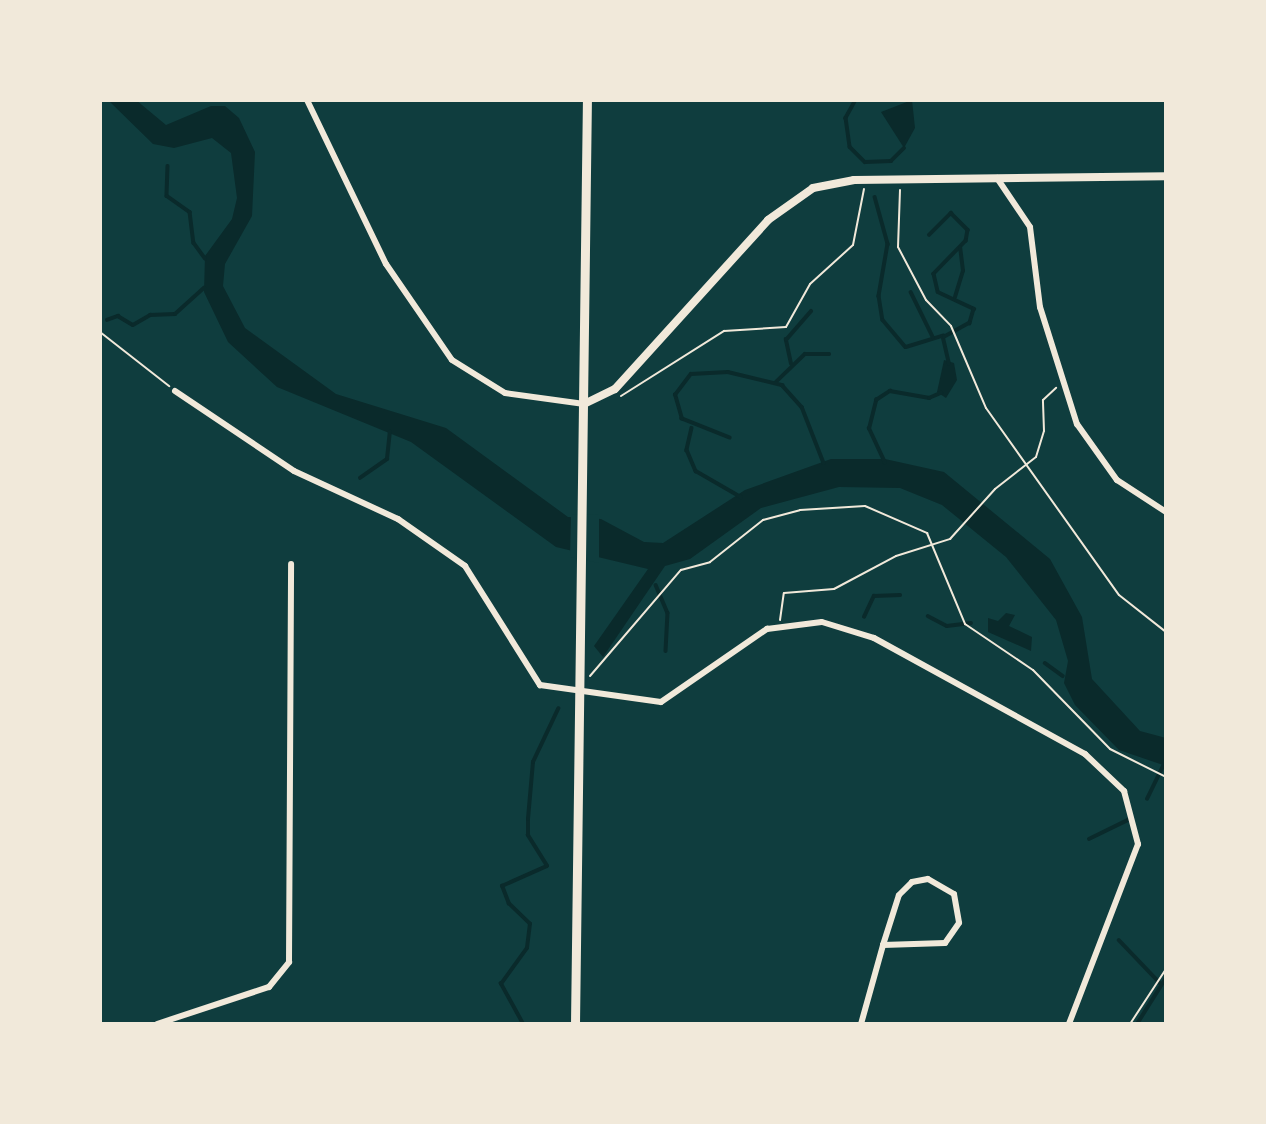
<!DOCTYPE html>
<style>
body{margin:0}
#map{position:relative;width:1266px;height:1124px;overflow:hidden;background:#0f3d3e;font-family:"Times New Roman",serif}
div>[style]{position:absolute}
.water>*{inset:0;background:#0a2a2b}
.pier>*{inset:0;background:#0f3d3e}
.stream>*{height:3.5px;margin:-1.75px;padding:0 1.75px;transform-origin:1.75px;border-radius:1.75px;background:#0a2a2b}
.path>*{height:2px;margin:-1px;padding:0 1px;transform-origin:1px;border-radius:1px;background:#f1e9da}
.minor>*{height:6px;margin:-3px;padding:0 3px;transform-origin:3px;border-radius:3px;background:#f1e9da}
.tertiary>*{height:8px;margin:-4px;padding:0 4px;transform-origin:4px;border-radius:4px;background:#f1e9da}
.secondary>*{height:9px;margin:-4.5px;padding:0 4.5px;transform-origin:4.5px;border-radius:4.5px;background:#f1e9da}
span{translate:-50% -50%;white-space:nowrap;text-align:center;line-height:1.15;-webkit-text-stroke:7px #f1e9da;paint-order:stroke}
.frame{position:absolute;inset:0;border:102px solid #f1e9da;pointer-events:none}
</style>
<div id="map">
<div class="water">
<div style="clip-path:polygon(108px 100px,136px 100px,166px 125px,211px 106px,225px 106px,239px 118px,255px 152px,252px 216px,225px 264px,223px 286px,245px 328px,336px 394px,446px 428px,568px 517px,601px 519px,644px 542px,663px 543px,745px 490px,831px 459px,885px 459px,944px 472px,1050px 559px,1082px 617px,1092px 679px,1140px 731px,1166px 738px,1166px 766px,1119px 750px,1075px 705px,1064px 683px,1068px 661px,1056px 620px,1006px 557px,942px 505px,900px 488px,839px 487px,761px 508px,690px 559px,665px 566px,603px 657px,594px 646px,648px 569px,556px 547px,411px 442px,277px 387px,228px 342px,204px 292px,205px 256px,232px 219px,237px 198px,231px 153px,212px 138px,174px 148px,153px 144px)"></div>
<div style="clip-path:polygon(912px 100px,915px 128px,904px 148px,881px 112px)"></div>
<div style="clip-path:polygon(944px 360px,954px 363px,957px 380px,946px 398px,937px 392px)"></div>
<div style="clip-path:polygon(1006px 613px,1015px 615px,1009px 626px,1032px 637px,1031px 651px,988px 632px,988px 618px,998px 621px)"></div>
</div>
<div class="pier">
<div style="clip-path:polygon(571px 514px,599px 515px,599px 563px,570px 557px)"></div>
</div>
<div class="stream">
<div style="left:856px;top:100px;width:21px;rotate:119deg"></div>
<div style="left:846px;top:118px;width:29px;rotate:82deg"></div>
<div style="left:850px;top:147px;width:21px;rotate:45deg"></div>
<div style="left:865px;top:162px;width:26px;rotate:-2deg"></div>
<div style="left:891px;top:161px;width:18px;rotate:-45deg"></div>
<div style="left:168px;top:166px;width:30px;rotate:92deg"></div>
<div style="left:167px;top:196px;width:28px;rotate:35deg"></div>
<div style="left:190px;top:212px;width:31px;rotate:83deg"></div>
<div style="left:194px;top:243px;width:19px;rotate:54deg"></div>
<div style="left:875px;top:197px;width:49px;rotate:74.5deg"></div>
<div style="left:888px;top:244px;width:53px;rotate:99.8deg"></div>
<div style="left:879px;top:296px;width:24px;rotate:81deg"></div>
<div style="left:883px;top:320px;width:35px;rotate:50deg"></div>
<div style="left:906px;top:347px;width:39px;rotate:-17deg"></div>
<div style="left:943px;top:336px;width:28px;rotate:77deg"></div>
<div style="left:929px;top:235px;width:31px;rotate:-45deg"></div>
<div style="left:951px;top:213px;width:24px;rotate:45deg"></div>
<div style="left:968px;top:230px;width:11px;rotate:100deg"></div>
<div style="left:966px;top:241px;width:46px;rotate:134.1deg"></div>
<div style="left:934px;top:274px;width:18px;rotate:77deg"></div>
<div style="left:938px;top:292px;width:40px;rotate:25deg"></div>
<div style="left:974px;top:309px;width:15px;rotate:106deg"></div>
<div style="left:970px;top:323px;width:29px;rotate:151deg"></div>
<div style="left:911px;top:292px;width:50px;rotate:63.9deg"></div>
<div style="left:955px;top:297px;width:27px;rotate:-73deg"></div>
<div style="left:963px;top:271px;width:23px;rotate:-97deg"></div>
<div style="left:107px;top:320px;width:12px;rotate:-20deg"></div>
<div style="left:118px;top:316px;width:17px;rotate:31deg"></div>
<div style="left:133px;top:325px;width:20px;rotate:-30deg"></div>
<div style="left:150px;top:315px;width:25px;rotate:-2deg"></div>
<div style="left:175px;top:314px;width:39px;rotate:-42deg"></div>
<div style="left:791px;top:364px;width:25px;rotate:-102deg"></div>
<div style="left:786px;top:340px;width:38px;rotate:-49deg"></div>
<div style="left:776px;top:382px;width:40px;rotate:-44deg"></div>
<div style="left:805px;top:354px;width:24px"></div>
<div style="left:692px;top:428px;width:23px;rotate:103deg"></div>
<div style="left:687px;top:450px;width:23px;rotate:67deg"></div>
<div style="left:696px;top:471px;width:52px;rotate:30deg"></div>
<div style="left:730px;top:438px;width:52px;rotate:-158.4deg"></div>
<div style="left:682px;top:419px;width:25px;rotate:-106deg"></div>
<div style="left:675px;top:395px;width:26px;rotate:-53deg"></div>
<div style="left:691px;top:374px;width:37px;rotate:-3deg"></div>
<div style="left:728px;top:372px;width:56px;rotate:13.5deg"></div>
<div style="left:782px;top:385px;width:30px;rotate:48deg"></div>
<div style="left:802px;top:407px;width:60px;rotate:68.6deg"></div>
<div style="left:885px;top:463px;width:38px;rotate:-115deg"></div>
<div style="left:869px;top:429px;width:30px;rotate:-76deg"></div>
<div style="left:876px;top:400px;width:17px;rotate:-33deg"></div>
<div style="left:890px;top:391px;width:40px;rotate:10deg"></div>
<div style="left:929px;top:398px;width:13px;rotate:-23deg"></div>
<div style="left:360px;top:478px;width:33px;rotate:-35deg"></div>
<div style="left:387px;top:459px;width:27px;rotate:-84deg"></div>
<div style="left:656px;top:585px;width:30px;rotate:67deg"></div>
<div style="left:668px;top:613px;width:38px;rotate:93deg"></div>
<div style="left:928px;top:616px;width:21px;rotate:28deg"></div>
<div style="left:947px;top:626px;width:24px;rotate:-7deg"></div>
<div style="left:864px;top:617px;width:23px;rotate:-65deg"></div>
<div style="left:874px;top:596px;width:26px;rotate:-2deg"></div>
<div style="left:1045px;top:663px;width:22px;rotate:36deg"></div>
<div style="left:1147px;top:799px;width:43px;rotate:-64deg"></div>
<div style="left:1089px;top:839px;width:43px;rotate:-26deg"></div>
<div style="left:1119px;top:940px;width:61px;rotate:46.3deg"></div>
<div style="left:523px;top:1024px;width:46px;rotate:-118.8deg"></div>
<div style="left:501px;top:984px;width:44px;rotate:-54.2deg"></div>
<div style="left:527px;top:948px;width:24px;rotate:-83deg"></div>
<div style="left:530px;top:924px;width:29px;rotate:-136deg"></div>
<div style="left:509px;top:904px;width:19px;rotate:-111deg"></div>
<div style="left:502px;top:886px;width:49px;rotate:-24deg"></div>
<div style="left:547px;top:866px;width:36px;rotate:-122deg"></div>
<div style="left:528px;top:835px;width:16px;rotate:-90deg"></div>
<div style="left:528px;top:819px;width:57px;rotate:-85deg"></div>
<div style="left:533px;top:762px;width:59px;rotate:-64.7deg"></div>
<div style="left:1137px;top:1024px;width:54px;rotate:-57.8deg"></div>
</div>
<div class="path">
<div style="left:900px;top:190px;width:57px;rotate:92deg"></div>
<div style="left:898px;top:247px;width:60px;rotate:62.2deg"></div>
<div style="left:926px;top:300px;width:36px;rotate:46deg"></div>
<div style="left:951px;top:326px;width:89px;rotate:66.9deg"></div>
<div style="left:986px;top:408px;width:229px;rotate:54.6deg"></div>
<div style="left:1119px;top:595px;width:60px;rotate:38.2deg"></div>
<div style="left:100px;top:332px;width:88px;rotate:38deg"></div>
<div style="left:621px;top:396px;width:122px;rotate:-32.3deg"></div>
<div style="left:724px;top:331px;width:62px;rotate:-3.7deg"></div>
<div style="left:786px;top:327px;width:49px;rotate:-60.8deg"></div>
<div style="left:810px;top:284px;width:58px;rotate:-42.2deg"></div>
<div style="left:853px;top:245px;width:57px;rotate:-78.9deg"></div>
<div style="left:780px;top:620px;width:27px;rotate:-82deg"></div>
<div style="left:784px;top:593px;width:50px;rotate:-4.6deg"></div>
<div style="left:834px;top:589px;width:70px;rotate:-28deg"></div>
<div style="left:896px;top:556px;width:57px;rotate:-17.5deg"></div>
<div style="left:950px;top:539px;width:67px;rotate:-48deg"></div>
<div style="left:995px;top:489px;width:52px;rotate:-38deg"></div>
<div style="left:1036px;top:457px;width:27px;rotate:-73deg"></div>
<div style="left:1044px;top:431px;width:31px;rotate:-92deg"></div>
<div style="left:1043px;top:400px;width:18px;rotate:-43deg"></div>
<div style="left:590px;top:676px;width:140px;rotate:-49.4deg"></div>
<div style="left:681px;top:570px;width:30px;rotate:-15deg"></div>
<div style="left:710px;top:562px;width:68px;rotate:-38.4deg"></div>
<div style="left:763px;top:520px;width:38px;rotate:-15deg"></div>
<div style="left:800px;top:510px;width:65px;rotate:-3.5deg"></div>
<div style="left:865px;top:506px;width:68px;rotate:23.5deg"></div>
<div style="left:927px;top:533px;width:99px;rotate:67.3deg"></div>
<div style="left:965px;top:624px;width:82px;rotate:34.1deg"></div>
<div style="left:1033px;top:670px;width:110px;rotate:45.7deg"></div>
<div style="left:1110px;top:749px;width:63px;rotate:26.6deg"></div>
<div style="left:1130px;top:1024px;width:66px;rotate:-56.8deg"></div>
</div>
<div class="minor">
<div style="left:307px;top:100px;width:182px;rotate:64.3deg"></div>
<div style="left:386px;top:264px;width:116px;rotate:55.5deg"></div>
<div style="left:452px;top:360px;width:62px;rotate:31.9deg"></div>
<div style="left:505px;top:393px;width:80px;rotate:7.9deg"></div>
<div style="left:997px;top:178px;width:59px;rotate:56deg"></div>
<div style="left:1030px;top:227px;width:81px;rotate:82.9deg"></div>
<div style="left:1040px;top:307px;width:123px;rotate:72.5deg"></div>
<div style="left:1077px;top:424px;width:69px;rotate:54.5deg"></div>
<div style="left:1117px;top:480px;width:59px;rotate:33.1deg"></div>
<div style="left:175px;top:391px;width:143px;rotate:33.9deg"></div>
<div style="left:294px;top:471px;width:115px;rotate:24.8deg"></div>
<div style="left:398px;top:519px;width:82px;rotate:35deg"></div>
<div style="left:465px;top:566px;width:141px;rotate:57.8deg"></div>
<div style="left:540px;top:685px;width:122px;rotate:8deg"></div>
<div style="left:661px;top:702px;width:129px;rotate:-34.6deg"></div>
<div style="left:767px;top:629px;width:55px;rotate:-7.3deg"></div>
<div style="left:822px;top:622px;width:54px;rotate:17.1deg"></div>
<div style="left:874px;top:638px;width:241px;rotate:28.8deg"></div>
<div style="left:1085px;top:754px;width:54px;rotate:43.5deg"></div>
<div style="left:1124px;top:791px;width:55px;rotate:75.2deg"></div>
<div style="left:1138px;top:844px;width:193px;rotate:111deg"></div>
<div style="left:157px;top:1024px;width:118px;rotate:-18.3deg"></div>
<div style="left:269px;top:987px;width:32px;rotate:-51deg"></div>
<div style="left:289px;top:962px;width:398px;rotate:-89.7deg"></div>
<div style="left:861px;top:1024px;width:82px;rotate:-74.4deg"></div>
<div style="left:883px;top:945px;width:52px;rotate:-72.3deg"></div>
<div style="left:899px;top:895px;width:18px;rotate:-45deg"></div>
<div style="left:912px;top:882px;width:16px;rotate:-11deg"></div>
<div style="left:928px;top:879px;width:30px;rotate:30deg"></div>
<div style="left:954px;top:894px;width:29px;rotate:80deg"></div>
<div style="left:959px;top:923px;width:24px;rotate:125deg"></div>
<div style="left:945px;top:943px;width:62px;rotate:178.2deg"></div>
</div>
<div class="tertiary">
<div style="left:584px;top:404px;width:34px;rotate:-26deg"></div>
<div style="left:615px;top:389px;width:228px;rotate:-47.8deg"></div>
<div style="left:768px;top:220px;width:55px;rotate:-35.4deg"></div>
<div style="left:813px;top:188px;width:42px;rotate:-11deg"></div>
<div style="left:854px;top:180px;width:312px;rotate:-0.7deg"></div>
</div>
<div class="secondary">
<div style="left:575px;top:1024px;width:924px;rotate:-89.26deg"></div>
</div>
<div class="frame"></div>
</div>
